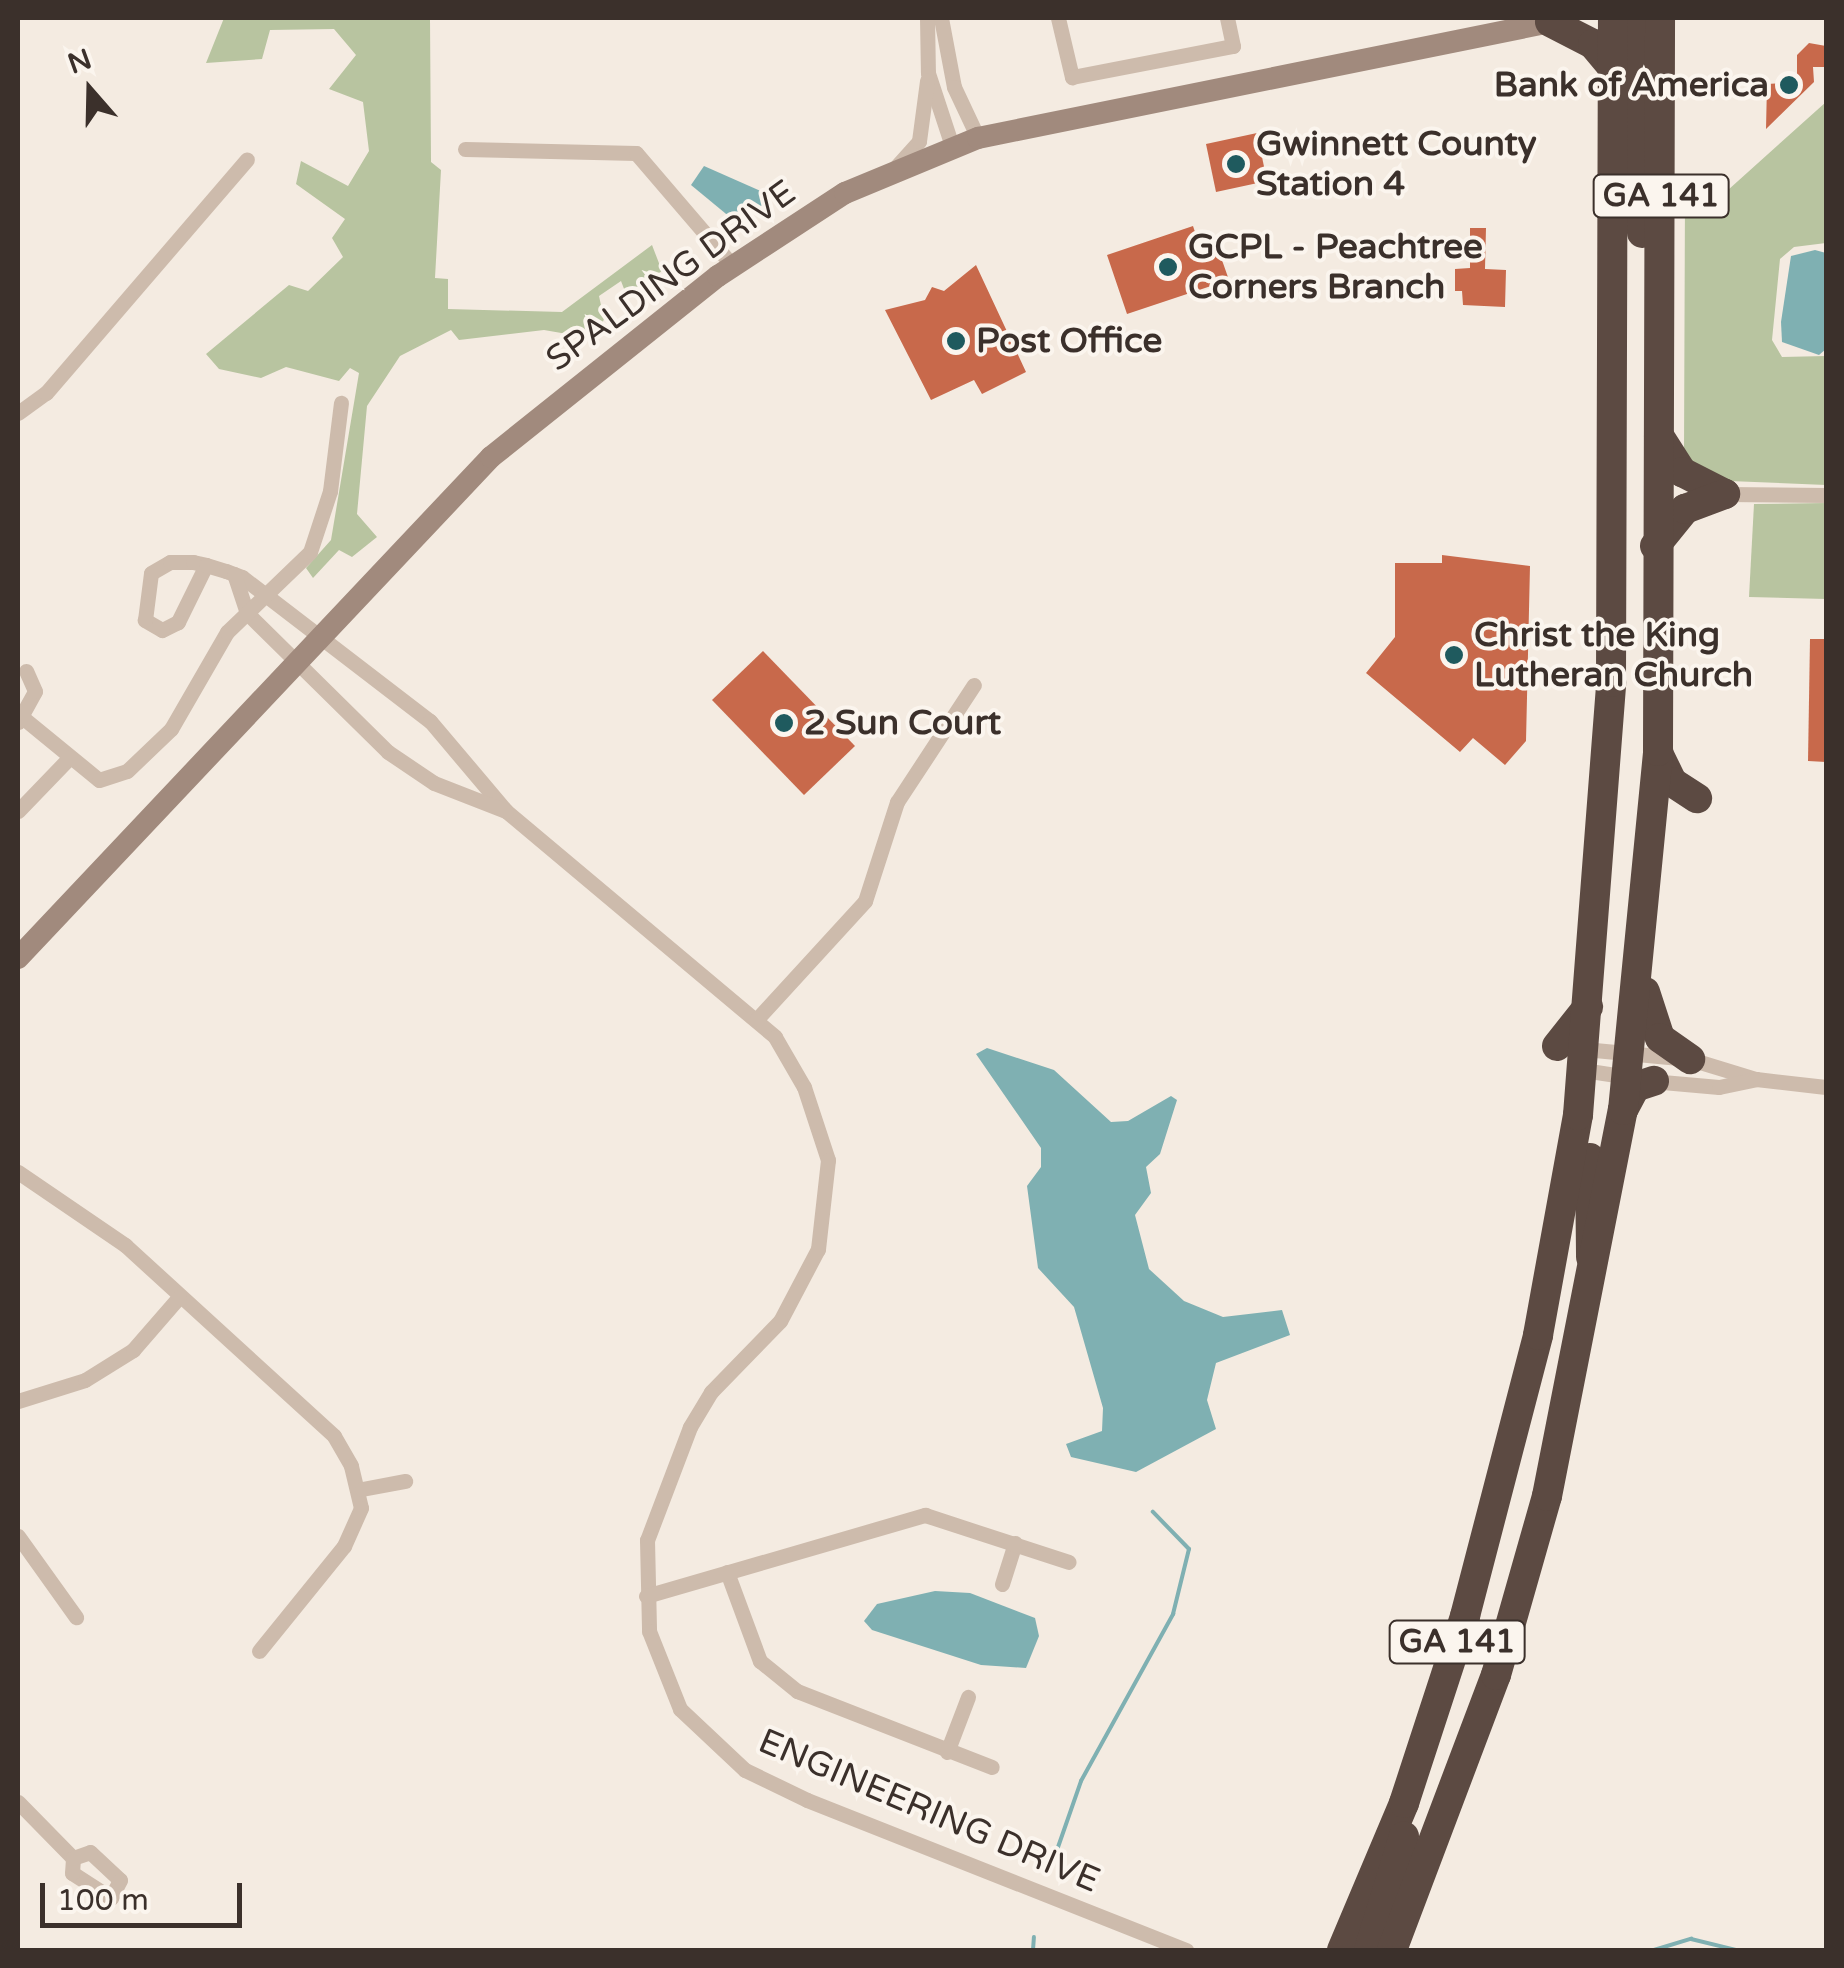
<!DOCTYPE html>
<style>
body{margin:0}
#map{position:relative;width:1844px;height:1968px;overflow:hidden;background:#f4ebe1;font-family:"Varela Round",sans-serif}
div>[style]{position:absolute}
.green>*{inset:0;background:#b8c4a0}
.water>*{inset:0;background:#7fb0b2}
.stream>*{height:4px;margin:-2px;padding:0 2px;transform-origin:2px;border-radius:2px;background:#7fb0b2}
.building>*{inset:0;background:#c8694b}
.street>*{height:15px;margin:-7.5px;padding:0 7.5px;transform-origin:7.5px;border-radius:7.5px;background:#cdbbac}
.secondary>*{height:22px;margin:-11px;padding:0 11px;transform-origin:11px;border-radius:11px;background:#a18a7d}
.highway>*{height:30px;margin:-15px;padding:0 15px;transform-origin:15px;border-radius:15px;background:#5c4a42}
.dots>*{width:28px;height:28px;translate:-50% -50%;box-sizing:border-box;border:5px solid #fbf5ee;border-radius:50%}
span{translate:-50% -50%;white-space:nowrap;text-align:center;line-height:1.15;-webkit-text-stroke:8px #fbf5ee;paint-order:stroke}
.shield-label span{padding:2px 8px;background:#fbf5ee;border:2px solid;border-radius:8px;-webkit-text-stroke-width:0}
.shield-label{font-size:32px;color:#3b302b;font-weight:700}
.poi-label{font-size:35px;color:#3b302b;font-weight:700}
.right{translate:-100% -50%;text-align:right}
.left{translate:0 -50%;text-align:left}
.street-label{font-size:35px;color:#3b302b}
.frame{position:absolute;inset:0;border:20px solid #3b302b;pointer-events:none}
.north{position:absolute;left:40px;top:40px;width:100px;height:100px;-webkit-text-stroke:8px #fbf5ee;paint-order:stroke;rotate:340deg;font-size:28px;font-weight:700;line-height:40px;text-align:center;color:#3b302b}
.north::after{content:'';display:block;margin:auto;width:35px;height:45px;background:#3b302b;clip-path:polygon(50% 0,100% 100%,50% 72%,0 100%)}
.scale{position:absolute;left:40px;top:1883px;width:202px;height:45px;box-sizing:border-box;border:5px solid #3b302b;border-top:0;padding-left:12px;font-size:30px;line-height:35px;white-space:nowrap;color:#3b302b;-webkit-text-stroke:8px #fbf5ee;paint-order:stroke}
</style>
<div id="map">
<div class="green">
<div style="clip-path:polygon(224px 18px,430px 18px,431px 162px,441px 170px,435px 278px,448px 279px,448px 309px,562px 312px,652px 245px,662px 271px,626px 294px,621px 281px,599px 296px,604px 319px,596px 339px,544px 330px,459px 340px,451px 330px,400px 356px,367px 406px,357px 514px,377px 537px,352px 557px,339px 550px,313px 578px,306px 568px,331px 540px,359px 373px,350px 368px,339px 381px,286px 367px,261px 378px,219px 369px,206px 354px,289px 285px,308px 291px,343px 257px,332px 238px,345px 219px,296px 184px,301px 161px,348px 186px,369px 151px,363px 102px,329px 89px,356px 55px,334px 29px,270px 30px,262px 59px,206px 63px)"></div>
<div style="clip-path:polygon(1826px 102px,1826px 243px,1794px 247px,1780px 259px,1772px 340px,1782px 357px,1826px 356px,1826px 485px,1704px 480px,1684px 454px,1685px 195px,1728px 190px)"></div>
<div style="clip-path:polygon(1826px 503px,1826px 599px,1749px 597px,1754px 504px)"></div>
</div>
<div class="water">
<div style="clip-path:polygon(704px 166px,774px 197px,743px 219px,731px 218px,691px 185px)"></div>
<div style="clip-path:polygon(1815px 250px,1826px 253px,1826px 349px,1819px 355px,1782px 342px,1781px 322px,1791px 256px)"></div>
<div style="clip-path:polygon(987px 1048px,1054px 1070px,1111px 1122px,1128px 1121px,1171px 1096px,1177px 1100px,1160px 1154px,1146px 1167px,1151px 1193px,1135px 1215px,1149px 1269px,1184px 1301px,1223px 1317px,1282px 1310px,1290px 1335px,1216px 1363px,1207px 1400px,1216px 1429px,1136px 1472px,1071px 1457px,1066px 1444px,1102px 1431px,1103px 1408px,1074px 1307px,1038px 1268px,1027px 1186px,1041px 1167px,1041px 1148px,976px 1054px)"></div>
<div style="clip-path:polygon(935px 1591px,970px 1593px,1035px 1618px,1039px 1636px,1026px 1668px,981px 1665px,872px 1630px,864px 1621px,877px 1604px)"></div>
</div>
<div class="stream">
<div style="left:1057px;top:1850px;width:73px;rotate:-70.8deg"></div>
<div style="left:1081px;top:1781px;width:191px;rotate:-61.1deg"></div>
<div style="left:1173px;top:1614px;width:67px;rotate:-76.2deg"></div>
<div style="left:1189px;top:1549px;width:52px;rotate:-134.2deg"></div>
<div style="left:1033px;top:1950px;width:13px;rotate:-86deg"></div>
<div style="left:1654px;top:1950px;width:39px;rotate:-17deg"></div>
<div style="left:1691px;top:1939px;width:46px;rotate:13.7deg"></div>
</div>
<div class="building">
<div style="clip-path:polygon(1809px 43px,1826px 46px,1826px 67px,1813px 67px,1814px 82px,1766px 129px,1767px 84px,1797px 82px,1797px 55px)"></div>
<div style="clip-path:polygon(1257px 133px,1267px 181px,1216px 192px,1206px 144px)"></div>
<div style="clip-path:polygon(1193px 226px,1201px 250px,1217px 246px,1229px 280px,1127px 314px,1107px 255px)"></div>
<div style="clip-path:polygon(1470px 228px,1486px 228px,1485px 269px,1506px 270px,1505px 307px,1463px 305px,1462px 291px,1455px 291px,1455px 269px,1470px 268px)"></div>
<div style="clip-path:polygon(976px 265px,1026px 372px,982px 394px,974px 380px,931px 400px,885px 310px,925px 300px,932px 287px,944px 291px)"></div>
<div style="clip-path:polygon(1442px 555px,1530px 566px,1526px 741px,1505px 765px,1473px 738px,1460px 752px,1366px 673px,1395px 637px,1395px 563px,1442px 563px)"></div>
<div style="clip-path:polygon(1810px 639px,1826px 639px,1826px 762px,1808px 761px)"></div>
<div style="clip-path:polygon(763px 651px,855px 746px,804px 795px,712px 700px)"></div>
</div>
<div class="street">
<div style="left:927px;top:18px;width:55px;rotate:89deg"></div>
<div style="left:928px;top:73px;width:77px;rotate:71.8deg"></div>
<div style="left:941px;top:18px;width:70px;rotate:79.3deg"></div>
<div style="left:954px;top:87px;width:56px;rotate:64.8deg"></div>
<div style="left:1058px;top:18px;width:61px;rotate:76.7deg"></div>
<div style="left:1072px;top:77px;width:164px;rotate:-10.9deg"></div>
<div style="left:1233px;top:46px;width:29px;rotate:-102deg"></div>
<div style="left:465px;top:149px;width:171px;rotate:1.3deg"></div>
<div style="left:636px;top:153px;width:149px;rotate:49.4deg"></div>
<div style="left:895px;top:168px;width:36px;rotate:-48deg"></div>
<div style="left:919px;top:141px;width:61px;rotate:-82.4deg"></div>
<div style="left:18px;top:413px;width:34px;rotate:-36deg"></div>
<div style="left:46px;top:393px;width:308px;rotate:-49.3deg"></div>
<div style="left:1725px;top:494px;width:101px;rotate:0.6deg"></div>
<div style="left:206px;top:565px;width:64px;rotate:116.2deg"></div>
<div style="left:178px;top:622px;width:18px;rotate:153deg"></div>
<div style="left:162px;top:630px;width:20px;rotate:-150deg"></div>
<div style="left:145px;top:620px;width:47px;rotate:-82.7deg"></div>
<div style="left:151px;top:573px;width:22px;rotate:-30deg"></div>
<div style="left:170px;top:562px;width:23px"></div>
<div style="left:193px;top:562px;width:13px;rotate:13deg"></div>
<div style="left:206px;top:565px;width:21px;rotate:17deg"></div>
<div style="left:226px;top:571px;width:17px;rotate:21deg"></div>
<div style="left:242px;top:577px;width:237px;rotate:37.5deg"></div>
<div style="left:430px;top:721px;width:118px;rotate:49.8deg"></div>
<div style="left:506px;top:811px;width:351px;rotate:40deg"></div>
<div style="left:775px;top:1037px;width:58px;rotate:59.9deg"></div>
<div style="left:804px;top:1087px;width:77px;rotate:71.8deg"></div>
<div style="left:828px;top:1160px;width:90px;rotate:96.4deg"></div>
<div style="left:818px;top:1249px;width:81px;rotate:117.8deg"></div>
<div style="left:780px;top:1321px;width:99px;rotate:134.2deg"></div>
<div style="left:711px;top:1392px;width:41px;rotate:121deg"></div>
<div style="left:690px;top:1427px;width:121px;rotate:110.8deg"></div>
<div style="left:647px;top:1540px;width:91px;rotate:88.7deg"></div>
<div style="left:649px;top:1631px;width:84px;rotate:68.3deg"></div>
<div style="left:680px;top:1709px;width:89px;rotate:43.2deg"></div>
<div style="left:745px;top:1770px;width:69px;rotate:25.8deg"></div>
<div style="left:807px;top:1800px;width:408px;rotate:21.6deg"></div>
<div style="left:234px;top:574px;width:41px;rotate:71.6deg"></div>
<div style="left:247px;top:613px;width:198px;rotate:44.6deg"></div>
<div style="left:388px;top:752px;width:55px;rotate:34deg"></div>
<div style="left:434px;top:783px;width:77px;rotate:21.3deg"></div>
<div style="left:22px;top:717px;width:99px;rotate:39.3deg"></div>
<div style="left:99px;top:780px;width:29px;rotate:-18deg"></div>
<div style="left:127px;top:771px;width:61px;rotate:-43.7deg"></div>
<div style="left:171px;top:729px;width:112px;rotate:-60deg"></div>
<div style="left:227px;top:632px;width:115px;rotate:-43.9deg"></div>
<div style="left:310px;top:552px;width:64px;rotate:-71.8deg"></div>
<div style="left:330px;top:491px;width:89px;rotate:-82.9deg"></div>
<div style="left:18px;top:722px;width:35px;rotate:-61deg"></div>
<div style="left:35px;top:691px;width:22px;rotate:-114deg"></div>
<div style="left:18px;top:811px;width:74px;rotate:-46.1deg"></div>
<div style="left:757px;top:1019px;width:160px;rotate:-47.5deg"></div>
<div style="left:865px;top:901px;width:104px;rotate:-72.1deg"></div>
<div style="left:897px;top:802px;width:140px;rotate:-56.7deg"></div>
<div style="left:1584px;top:1049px;width:106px;rotate:5.4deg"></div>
<div style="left:1690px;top:1059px;width:69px;rotate:16.9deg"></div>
<div style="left:1756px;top:1079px;width:70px;rotate:6.5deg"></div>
<div style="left:1583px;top:1070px;width:47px;rotate:8.7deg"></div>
<div style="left:1651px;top:1081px;width:68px;rotate:5deg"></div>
<div style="left:1719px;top:1087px;width:38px;rotate:-12deg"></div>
<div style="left:18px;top:1172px;width:130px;rotate:34.3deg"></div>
<div style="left:125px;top:1245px;width:283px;rotate:42.4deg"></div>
<div style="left:334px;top:1436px;width:34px;rotate:60deg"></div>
<div style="left:351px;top:1466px;width:43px;rotate:76.6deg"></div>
<div style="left:361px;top:1508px;width:42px;rotate:114.1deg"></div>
<div style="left:344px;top:1546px;width:135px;rotate:129deg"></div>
<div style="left:18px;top:1401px;width:70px;rotate:-17.4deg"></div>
<div style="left:85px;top:1380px;width:57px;rotate:-32deg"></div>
<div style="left:133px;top:1350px;width:70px;rotate:-49deg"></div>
<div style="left:362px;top:1489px;width:44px;rotate:-10.5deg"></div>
<div style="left:18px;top:1536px;width:100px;rotate:54.4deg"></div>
<div style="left:727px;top:1572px;width:95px;rotate:69.7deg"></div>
<div style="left:760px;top:1661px;width:48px;rotate:39deg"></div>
<div style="left:797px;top:1691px;width:209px;rotate:21.3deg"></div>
<div style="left:1002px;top:1584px;width:43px;rotate:-72.4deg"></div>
<div style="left:646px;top:1596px;width:291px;rotate:-16.2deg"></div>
<div style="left:925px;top:1515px;width:151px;rotate:18.1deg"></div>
<div style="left:947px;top:1752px;width:59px;rotate:-69.1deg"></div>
<div style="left:18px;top:1802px;width:78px;rotate:45.5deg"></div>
<div style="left:90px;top:1852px;width:41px;rotate:43deg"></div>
<div style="left:120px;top:1880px;width:20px;rotate:117deg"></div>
<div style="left:111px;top:1898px;width:46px;rotate:-147.3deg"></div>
<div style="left:72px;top:1873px;width:15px;rotate:-86deg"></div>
<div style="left:73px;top:1858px;width:18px;rotate:-19deg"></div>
</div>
<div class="secondary">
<div style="left:18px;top:958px;width:689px;rotate:-46.65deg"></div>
<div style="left:491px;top:457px;width:290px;rotate:-38.6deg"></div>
<div style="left:718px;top:276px;width:152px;rotate:-33.2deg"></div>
<div style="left:845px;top:193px;width:144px;rotate:-22.5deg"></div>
<div style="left:978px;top:138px;width:599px;rotate:-11.46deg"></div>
</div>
<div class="highway">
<div style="left:1636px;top:18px;width:215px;rotate:88.4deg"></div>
<div style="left:1550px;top:22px;width:48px;rotate:27.1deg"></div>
<div style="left:1593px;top:44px;width:31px;rotate:50deg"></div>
<div style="left:1659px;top:436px;width:43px;rotate:57.4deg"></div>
<div style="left:1682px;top:472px;width:48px;rotate:27.1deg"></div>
<div style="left:1655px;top:546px;width:48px;rotate:-51deg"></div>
<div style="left:1685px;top:509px;width:43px;rotate:-20.6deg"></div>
<div style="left:1658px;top:753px;width:32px;rotate:64deg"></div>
<div style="left:1672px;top:782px;width:30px;rotate:33deg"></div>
<div style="left:1645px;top:992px;width:48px;rotate:71.9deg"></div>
<div style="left:1660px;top:1038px;width:37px;rotate:35deg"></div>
<div style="left:1557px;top:1046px;width:50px;rotate:-51.5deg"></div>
<div style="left:1623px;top:1110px;width:26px;rotate:-62deg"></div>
<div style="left:1635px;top:1087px;width:20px;rotate:-18deg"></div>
<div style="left:1590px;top:1158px;width:99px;rotate:89.4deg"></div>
<div style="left:1342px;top:1950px;width:160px;rotate:-67.1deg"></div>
<div style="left:1404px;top:1803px;width:197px;rotate:-71.9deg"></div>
<div style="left:1465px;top:1616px;width:290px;rotate:-75.4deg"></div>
<div style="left:1538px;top:1335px;width:224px;rotate:-79.7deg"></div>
<div style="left:1578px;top:1115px;width:434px;rotate:-85.6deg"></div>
<div style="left:1611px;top:682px;width:664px;rotate:-89.83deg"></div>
<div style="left:1369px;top:1950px;width:119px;rotate:-72.9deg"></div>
<div style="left:1392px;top:1950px;width:294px;rotate:-69.3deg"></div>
<div style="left:1496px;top:1675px;width:186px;rotate:-74.1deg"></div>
<div style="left:1547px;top:1496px;width:393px;rotate:-78.9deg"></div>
<div style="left:1623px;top:1110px;width:361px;rotate:-84.4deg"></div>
<div style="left:1658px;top:751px;width:733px;rotate:-89.84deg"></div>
</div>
<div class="dots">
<div style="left:1789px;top:85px;background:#1f5a5e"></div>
<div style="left:1236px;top:164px;background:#1f5a5e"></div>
<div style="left:1168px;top:267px;background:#1f5a5e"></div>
<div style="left:956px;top:341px;background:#1f5a5e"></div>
<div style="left:1454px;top:655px;background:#1f5a5e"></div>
<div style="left:784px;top:723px;background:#1f5a5e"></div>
</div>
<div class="shield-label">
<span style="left:1661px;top:196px">GA 141</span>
<span style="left:1457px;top:1642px">GA 141</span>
</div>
<div class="poi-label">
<span class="right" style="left:1769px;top:85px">Bank of America</span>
<span class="left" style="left:1256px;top:164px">Gwinnett County<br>Station 4</span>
<span class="left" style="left:1188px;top:267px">GCPL - Peachtree<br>Corners Branch</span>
<span class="left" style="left:976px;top:341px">Post Office</span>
<span class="left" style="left:1474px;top:655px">Christ the King<br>Lutheran Church</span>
<span class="left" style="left:804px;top:723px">2 Sun Court</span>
</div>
<div class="street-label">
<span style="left:671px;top:276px;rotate:-36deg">SPALDING DRIVE</span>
<span style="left:929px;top:1811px;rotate:23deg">ENGINEERING DRIVE</span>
</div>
<div class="frame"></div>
<div class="north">N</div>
<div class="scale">100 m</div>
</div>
